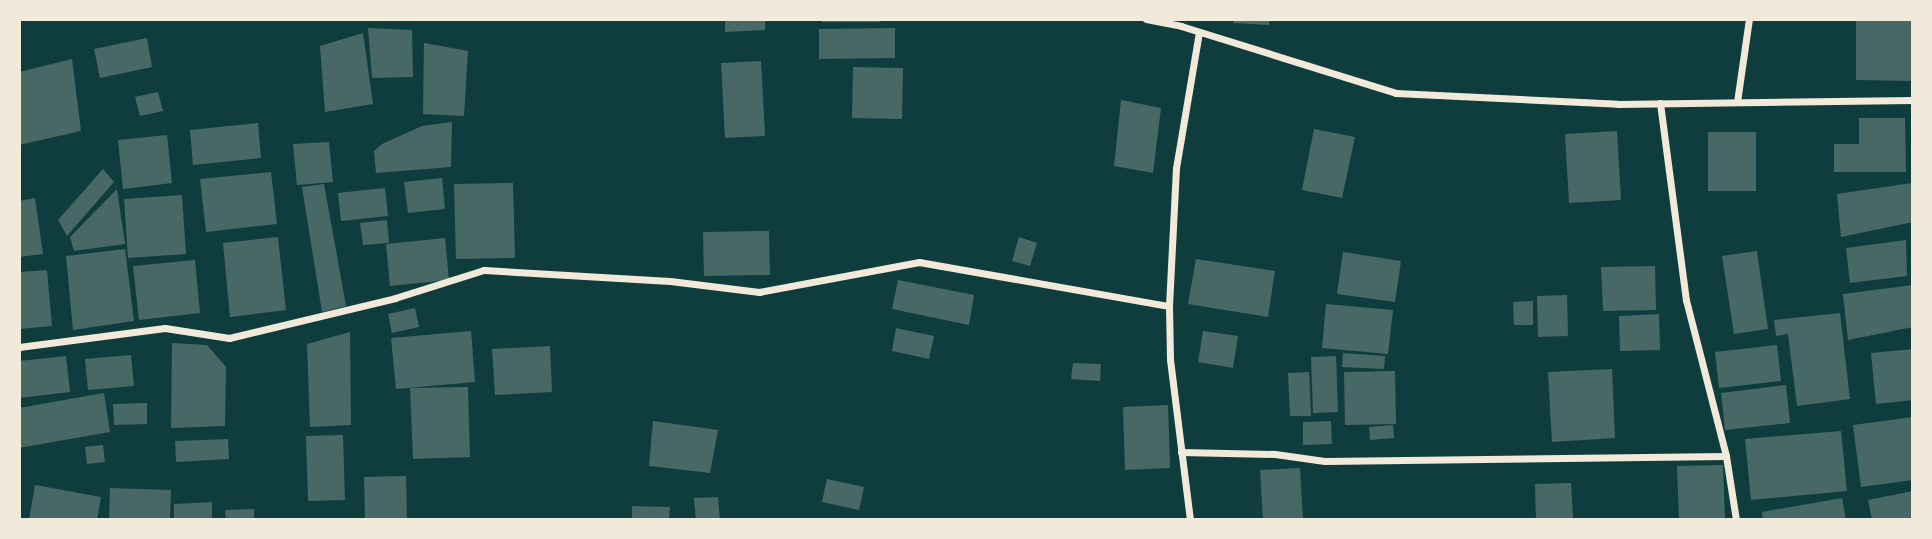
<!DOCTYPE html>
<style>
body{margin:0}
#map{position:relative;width:1932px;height:539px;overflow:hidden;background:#0f3d3e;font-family:"Space Grotesk",sans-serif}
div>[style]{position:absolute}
.building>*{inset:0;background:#486865}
.minor>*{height:7px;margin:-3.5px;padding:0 3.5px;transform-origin:3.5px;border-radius:3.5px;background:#f1e9da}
span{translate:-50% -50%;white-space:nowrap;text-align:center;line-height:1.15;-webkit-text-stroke:5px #f1e9da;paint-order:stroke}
.frame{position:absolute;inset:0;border:21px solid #f1e9da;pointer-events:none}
</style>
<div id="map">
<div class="building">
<div style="clip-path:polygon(725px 19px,765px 19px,765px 30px,725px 32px)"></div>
<div style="clip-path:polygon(822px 19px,880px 19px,880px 22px,822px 22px)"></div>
<div style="clip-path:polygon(1234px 19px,1269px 19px,1269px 25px,1233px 23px)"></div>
<div style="clip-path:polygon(1856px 19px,1913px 19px,1913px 81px,1856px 80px)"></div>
<div style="clip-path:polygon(368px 28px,412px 30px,413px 77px,372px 78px)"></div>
<div style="clip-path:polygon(895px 28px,895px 58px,819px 59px,819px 29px)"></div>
<div style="clip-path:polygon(363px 33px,373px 104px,325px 112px,320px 46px)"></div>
<div style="clip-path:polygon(147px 38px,152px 67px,100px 78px,94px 49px)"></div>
<div style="clip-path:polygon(424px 43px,468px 51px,464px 116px,423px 114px)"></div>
<div style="clip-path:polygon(72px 59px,81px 131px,19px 145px,19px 72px)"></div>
<div style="clip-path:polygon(761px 61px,765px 136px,725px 138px,721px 63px)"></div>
<div style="clip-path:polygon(853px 67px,903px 68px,902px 119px,852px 118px)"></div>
<div style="clip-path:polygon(158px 92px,163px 111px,140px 116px,135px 97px)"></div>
<div style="clip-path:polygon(1121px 100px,1161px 108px,1153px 173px,1114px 166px)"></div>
<div style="clip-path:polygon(1859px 118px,1905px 118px,1906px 172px,1834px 172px,1834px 144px,1859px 144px)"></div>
<div style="clip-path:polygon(452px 122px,451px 167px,376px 173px,374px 151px,382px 144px,422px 126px)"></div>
<div style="clip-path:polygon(258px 123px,261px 158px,193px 165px,190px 130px)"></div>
<div style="clip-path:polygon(1314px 129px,1355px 137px,1342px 198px,1302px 190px)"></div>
<div style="clip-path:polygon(1617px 131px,1621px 200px,1569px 203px,1565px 134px)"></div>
<div style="clip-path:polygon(1708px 132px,1756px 132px,1756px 191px,1708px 191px)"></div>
<div style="clip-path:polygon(167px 135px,172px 183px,123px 189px,118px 140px)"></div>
<div style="clip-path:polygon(329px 142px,333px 182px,297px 185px,293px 144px)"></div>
<div style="clip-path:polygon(103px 169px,114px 182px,67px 236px,58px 220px)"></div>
<div style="clip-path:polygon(271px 172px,277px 224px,206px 232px,200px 179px)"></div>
<div style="clip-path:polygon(442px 178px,445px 209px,408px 213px,404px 182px)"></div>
<div style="clip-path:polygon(513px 183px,515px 258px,456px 259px,454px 184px)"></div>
<div style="clip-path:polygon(1912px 183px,1913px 222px,1841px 237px,1837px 194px)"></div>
<div style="clip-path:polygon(324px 184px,346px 306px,322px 312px,302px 187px)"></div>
<div style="clip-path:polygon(385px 188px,388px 216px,341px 221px,338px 193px)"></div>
<div style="clip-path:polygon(117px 189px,125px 244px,74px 251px,70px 237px)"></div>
<div style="clip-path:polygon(182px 195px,186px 254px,128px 258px,124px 199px)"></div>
<div style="clip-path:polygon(35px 198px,43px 254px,19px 257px,19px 201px)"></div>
<div style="clip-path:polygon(387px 220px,389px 243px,363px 245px,360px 223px)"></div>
<div style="clip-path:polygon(769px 231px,770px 275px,704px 276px,703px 232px)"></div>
<div style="clip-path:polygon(278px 237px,286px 310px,230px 317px,223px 243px)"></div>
<div style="clip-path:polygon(1019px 237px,1037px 243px,1030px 266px,1012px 261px)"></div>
<div style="clip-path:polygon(445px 238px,449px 280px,390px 286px,386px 244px)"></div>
<div style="clip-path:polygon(1906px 240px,1907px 276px,1850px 283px,1846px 248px)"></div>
<div style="clip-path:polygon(125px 249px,134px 321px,73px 330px,66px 256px)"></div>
<div style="clip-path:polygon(1757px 251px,1768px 329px,1734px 334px,1722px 256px)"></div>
<div style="clip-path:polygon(1343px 252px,1401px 261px,1395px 302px,1337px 294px)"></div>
<div style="clip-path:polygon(1196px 259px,1275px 271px,1268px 317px,1188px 304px)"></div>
<div style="clip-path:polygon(195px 260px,200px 313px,139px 320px,133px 266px)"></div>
<div style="clip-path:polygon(1655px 266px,1656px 310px,1603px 311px,1601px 267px)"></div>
<div style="clip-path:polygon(47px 270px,52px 326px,19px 329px,19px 272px)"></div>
<div style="clip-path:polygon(898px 280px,974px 295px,969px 325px,892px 309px)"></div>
<div style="clip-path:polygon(1913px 285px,1913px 327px,1848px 340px,1843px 294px)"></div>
<div style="clip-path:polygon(1567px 295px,1568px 336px,1538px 337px,1537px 296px)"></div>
<div style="clip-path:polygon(1533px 301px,1533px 325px,1514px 325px,1513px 302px)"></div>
<div style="clip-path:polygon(1326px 304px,1393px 310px,1388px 354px,1322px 348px)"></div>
<div style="clip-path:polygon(415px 308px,419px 327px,392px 333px,388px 314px)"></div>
<div style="clip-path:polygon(1840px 313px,1850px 399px,1797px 406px,1788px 334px,1776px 336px,1774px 320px)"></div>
<div style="clip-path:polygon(1659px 314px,1660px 350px,1620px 351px,1619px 316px)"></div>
<div style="clip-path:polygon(896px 328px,934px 336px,929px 359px,892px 351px)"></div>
<div style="clip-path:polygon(471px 331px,475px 382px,396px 389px,391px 338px)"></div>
<div style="clip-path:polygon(1203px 331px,1238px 336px,1233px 368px,1198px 362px)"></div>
<div style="clip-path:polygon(350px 332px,351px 425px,310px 427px,307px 344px)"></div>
<div style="clip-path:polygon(172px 343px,207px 345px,226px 367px,225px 426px,171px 428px)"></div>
<div style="clip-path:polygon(1777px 345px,1781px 381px,1719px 388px,1715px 352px)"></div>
<div style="clip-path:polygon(550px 346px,552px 392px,495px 395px,492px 349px)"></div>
<div style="clip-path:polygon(1913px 349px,1913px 400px,1876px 404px,1871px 353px)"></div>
<div style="clip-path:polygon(1343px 353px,1385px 356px,1384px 369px,1342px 367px)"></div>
<div style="clip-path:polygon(131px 355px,134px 386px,88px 390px,85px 359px)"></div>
<div style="clip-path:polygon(66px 356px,70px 392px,19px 398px,19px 361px)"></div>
<div style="clip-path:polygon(1336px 356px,1338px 412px,1313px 413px,1311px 357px)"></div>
<div style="clip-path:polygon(1073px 363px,1101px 364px,1100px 381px,1071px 379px)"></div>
<div style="clip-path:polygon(1612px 369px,1615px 438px,1552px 442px,1548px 372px)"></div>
<div style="clip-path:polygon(1395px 371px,1396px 424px,1345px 425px,1344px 372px)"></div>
<div style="clip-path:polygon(1309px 372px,1311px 416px,1290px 416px,1288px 373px)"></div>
<div style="clip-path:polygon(1786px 385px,1790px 423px,1725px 430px,1721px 393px)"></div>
<div style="clip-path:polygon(468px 387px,470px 457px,413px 459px,410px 388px)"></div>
<div style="clip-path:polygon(104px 393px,110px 432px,19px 448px,19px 408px)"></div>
<div style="clip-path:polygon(147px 403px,147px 424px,114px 425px,113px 404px)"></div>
<div style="clip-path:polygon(1168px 405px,1170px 468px,1125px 470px,1123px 407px)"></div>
<div style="clip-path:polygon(1913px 417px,1913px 480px,1861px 487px,1853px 425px)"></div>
<div style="clip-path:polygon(653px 421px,718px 430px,710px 473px,649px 466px)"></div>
<div style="clip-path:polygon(1331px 421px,1332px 444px,1303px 445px,1303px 422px)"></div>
<div style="clip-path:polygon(1393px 425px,1394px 438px,1370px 440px,1369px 427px)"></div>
<div style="clip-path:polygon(1841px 431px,1847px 491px,1751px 500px,1745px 439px)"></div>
<div style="clip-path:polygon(343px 435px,345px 500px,308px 501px,306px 436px)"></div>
<div style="clip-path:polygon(228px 439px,229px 459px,176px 462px,175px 441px)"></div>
<div style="clip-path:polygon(103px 445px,105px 462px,87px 464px,85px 447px)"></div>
<div style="clip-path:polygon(1723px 465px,1725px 520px,1679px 520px,1677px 466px)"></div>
<div style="clip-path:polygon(1300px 468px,1303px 520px,1263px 520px,1260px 470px)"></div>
<div style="clip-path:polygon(406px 476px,407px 520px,365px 520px,364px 477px)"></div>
<div style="clip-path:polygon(827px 479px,864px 487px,859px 510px,822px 502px)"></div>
<div style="clip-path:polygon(1571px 483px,1573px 520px,1536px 520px,1535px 484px)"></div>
<div style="clip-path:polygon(35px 485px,101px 497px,97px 520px,29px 520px)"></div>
<div style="clip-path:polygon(110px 488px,171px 490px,170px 520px,109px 520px)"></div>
<div style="clip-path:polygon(1913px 491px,1913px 520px,1872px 520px,1868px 500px)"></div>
<div style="clip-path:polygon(718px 497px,720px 520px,696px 520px,694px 498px)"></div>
<div style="clip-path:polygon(1842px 498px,1846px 520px,1763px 520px,1762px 512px)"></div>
<div style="clip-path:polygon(212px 502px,212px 520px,174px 520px,174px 504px)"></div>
<div style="clip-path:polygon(632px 506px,670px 507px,669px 520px,632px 520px)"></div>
<div style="clip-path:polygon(254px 509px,254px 520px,226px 520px,225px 510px)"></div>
</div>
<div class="minor">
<div style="left:1146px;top:19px;width:36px;rotate:11deg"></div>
<div style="left:1181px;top:26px;width:225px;rotate:17.3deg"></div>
<div style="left:1396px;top:93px;width:222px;rotate:2.8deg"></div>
<div style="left:1618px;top:104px;width:295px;rotate:-0.8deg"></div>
<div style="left:1737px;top:102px;width:84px;rotate:-81.8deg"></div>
<div style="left:1660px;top:103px;width:199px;rotate:82.5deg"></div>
<div style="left:1686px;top:300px;width:161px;rotate:75.6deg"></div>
<div style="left:1726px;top:456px;width:65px;rotate:81.1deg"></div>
<div style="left:19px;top:347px;width:147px;rotate:-7.4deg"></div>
<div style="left:165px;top:328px;width:65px;rotate:8.9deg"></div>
<div style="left:229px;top:338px;width:171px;rotate:-13.5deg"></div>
<div style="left:395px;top:298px;width:93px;rotate:-17.5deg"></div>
<div style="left:484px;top:270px;width:186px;rotate:3.4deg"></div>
<div style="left:670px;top:281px;width:90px;rotate:7deg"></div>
<div style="left:759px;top:292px;width:163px;rotate:-10.6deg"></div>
<div style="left:919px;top:262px;width:254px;rotate:10deg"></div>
<div style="left:1181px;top:452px;width:94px;rotate:1.2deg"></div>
<div style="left:1275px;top:454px;width:50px;rotate:8deg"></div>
<div style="left:1325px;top:461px;width:401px;rotate:-0.7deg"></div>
<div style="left:1190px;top:520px;width:162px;rotate:-97.1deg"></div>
<div style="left:1170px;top:359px;width:53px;rotate:-91.1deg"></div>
<div style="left:1169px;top:306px;width:138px;rotate:-87.1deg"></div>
<div style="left:1176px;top:168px;width:138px;rotate:-80.4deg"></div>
</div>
<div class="frame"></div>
</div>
